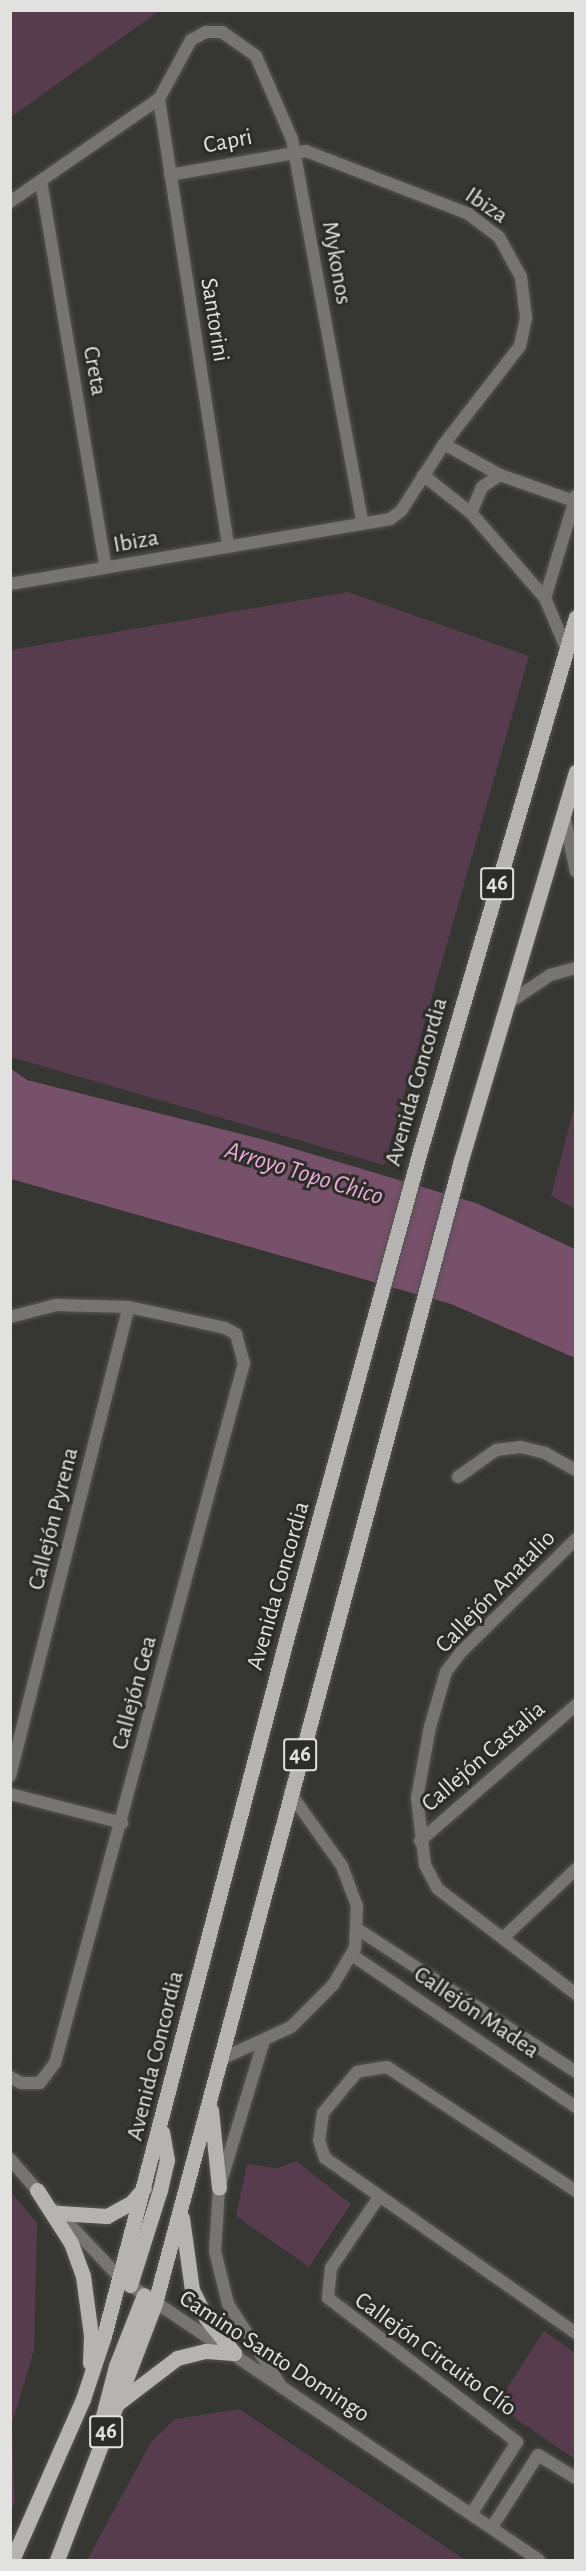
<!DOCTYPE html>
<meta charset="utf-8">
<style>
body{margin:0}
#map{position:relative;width:586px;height:2571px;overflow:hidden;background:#363633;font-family:"Alegreya Sans",sans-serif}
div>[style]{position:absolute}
.green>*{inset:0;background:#573c4e}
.water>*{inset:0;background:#77506a}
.roads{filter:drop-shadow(0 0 2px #555552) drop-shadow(0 0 2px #555552)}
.minor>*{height:12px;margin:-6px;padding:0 6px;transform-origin:6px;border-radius:6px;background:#767574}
.tertiary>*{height:12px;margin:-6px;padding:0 6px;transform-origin:6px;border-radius:6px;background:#767574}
.primary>*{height:15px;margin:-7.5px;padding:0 7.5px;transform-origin:7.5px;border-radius:7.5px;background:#b5b4b2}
span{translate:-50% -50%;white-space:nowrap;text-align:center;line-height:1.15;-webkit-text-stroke:6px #2c2c29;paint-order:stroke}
.shield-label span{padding:2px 4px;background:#2c2c29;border:2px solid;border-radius:4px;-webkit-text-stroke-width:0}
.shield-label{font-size:22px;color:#e1e1df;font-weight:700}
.street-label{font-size:24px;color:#e1e1df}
.water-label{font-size:26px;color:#ecabd6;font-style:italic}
.frame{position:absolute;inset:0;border:12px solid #e1e1df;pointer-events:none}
</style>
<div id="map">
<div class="green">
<div style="clip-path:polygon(11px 10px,159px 10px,159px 11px,11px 117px)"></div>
<div style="clip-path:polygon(348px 592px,529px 656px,384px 1165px,11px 1057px,11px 650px)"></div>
<div style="clip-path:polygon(575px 1104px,576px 1209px,575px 1209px,551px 1196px)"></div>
<div style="clip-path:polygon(296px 2161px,351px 2204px,309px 2267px,236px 2216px,247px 2164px,278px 2168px)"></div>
<div style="clip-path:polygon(11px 2192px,37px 2223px,34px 2350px,12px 2424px,15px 2503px,11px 2511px)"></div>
<div style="clip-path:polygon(544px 2331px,575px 2353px,575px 2459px,496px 2405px)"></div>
<div style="clip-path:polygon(239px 2409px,465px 2560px,87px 2560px,151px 2442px,175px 2419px)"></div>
</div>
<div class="water">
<div style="clip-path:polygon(10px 1068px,27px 1080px,265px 1140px,476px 1203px,575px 1249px,575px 1358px,451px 1304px,11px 1179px)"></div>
</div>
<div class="roads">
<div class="minor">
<div style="left:159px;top:99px;width:453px;rotate:81.2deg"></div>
<div style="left:41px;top:181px;width:392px;rotate:80.5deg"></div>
<div style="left:10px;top:202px;width:181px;rotate:-34.7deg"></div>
<div style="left:159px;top:99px;width:67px;rotate:-61.5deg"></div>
<div style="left:191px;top:40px;width:17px;rotate:-28deg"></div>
<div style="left:206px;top:32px;width:16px"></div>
<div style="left:222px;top:32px;width:42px;rotate:35.2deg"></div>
<div style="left:256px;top:56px;width:90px;rotate:66.6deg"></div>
<div style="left:292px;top:139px;width:391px;rotate:79.6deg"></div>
<div style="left:444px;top:444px;width:64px;rotate:29deg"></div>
<div style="left:423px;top:475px;width:61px;rotate:38.4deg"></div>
<div style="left:10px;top:584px;width:386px;rotate:-9.7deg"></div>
<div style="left:390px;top:519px;width:14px;rotate:-36deg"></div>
<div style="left:401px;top:511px;width:80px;rotate:-57.3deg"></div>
<div style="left:444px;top:444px;width:124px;rotate:-52.2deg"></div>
<div style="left:520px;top:346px;width:29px;rotate:-78deg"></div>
<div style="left:526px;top:318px;width:41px;rotate:-97deg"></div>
<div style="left:521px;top:277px;width:46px;rotate:-118.8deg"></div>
<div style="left:499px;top:237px;width:38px;rotate:-143deg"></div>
<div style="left:469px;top:214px;width:175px;rotate:-158.9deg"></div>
<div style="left:306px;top:151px;width:138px;rotate:170deg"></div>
<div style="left:545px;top:598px;width:107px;rotate:-73.1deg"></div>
<div style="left:566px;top:648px;width:54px;rotate:-112.8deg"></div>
<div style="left:545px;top:598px;width:113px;rotate:-131deg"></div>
<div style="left:471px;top:513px;width:28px;rotate:-67deg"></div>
<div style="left:482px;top:487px;width:22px;rotate:-34deg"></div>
<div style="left:500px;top:475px;width:78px;rotate:19.4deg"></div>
<div style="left:564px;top:814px;width:59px;rotate:78.3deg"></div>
<div style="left:507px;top:1004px;width:52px;rotate:-34deg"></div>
<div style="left:550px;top:975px;width:27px;rotate:-15deg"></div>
<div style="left:10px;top:1317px;width:48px;rotate:-14.6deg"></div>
<div style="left:56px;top:1305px;width:73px;rotate:1.6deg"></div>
<div style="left:129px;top:1307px;width:98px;rotate:12.3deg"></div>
<div style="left:225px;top:1328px;width:13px;rotate:29deg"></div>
<div style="left:236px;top:1334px;width:30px;rotate:75deg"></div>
<div style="left:244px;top:1363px;width:725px;rotate:105.11deg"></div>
<div style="left:55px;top:2063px;width:25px;rotate:127deg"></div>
<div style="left:40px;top:2083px;width:19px;rotate:180deg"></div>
<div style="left:21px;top:2083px;width:13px;rotate:-151deg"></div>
<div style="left:458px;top:1477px;width:47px;rotate:-35.4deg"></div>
<div style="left:496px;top:1450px;width:25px;rotate:-7deg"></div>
<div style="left:521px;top:1447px;width:25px;rotate:14deg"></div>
<div style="left:545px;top:1453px;width:35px;rotate:29deg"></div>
<div style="left:576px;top:1539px;width:161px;rotate:135.5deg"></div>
<div style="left:461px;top:1652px;width:25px;rotate:127deg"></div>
<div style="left:446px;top:1672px;width:57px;rotate:106.2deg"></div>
<div style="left:430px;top:1727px;width:72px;rotate:100.4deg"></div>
<div style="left:417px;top:1798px;width:67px;rotate:83.2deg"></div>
<div style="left:425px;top:1865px;width:27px;rotate:62deg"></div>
<div style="left:438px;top:1889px;width:173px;rotate:37.3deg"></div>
<div style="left:10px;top:1776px;width:484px;rotate:-75.8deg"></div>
<div style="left:10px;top:1794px;width:116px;rotate:14.5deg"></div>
<div style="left:420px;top:1841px;width:207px;rotate:-41.1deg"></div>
<div style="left:359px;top:1930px;width:259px;rotate:33.2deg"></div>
<div style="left:503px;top:1938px;width:100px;rotate:-43.4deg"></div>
<div style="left:352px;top:1955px;width:271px;rotate:34.2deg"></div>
<div style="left:264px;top:2040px;width:155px;rotate:106.9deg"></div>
<div style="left:219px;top:2188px;width:63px;rotate:93.6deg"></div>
<div style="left:215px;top:2251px;width:55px;rotate:76.2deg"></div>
<div style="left:228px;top:2304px;width:98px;rotate:57.1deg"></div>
<div style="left:221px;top:2059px;width:77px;rotate:-24.6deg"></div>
<div style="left:291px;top:2027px;width:59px;rotate:-45deg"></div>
<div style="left:333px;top:1985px;width:43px;rotate:-59.3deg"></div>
<div style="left:355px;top:1948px;width:42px;rotate:-87.3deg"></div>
<div style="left:357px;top:1906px;width:43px;rotate:-110.6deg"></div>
<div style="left:342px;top:1866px;width:90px;rotate:-125.5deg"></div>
<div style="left:576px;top:2191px;width:226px;rotate:-146.7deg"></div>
<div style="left:387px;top:2067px;width:30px;rotate:171deg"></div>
<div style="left:357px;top:2072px;width:53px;rotate:129.7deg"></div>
<div style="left:323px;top:2113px;width:27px;rotate:98deg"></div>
<div style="left:319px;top:2140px;width:19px;rotate:72deg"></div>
<div style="left:325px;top:2158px;width:306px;rotate:34.9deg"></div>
<div style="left:379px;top:2197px;width:86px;rotate:124.1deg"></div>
<div style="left:331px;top:2268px;width:30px;rotate:96deg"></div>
<div style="left:328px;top:2298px;width:238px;rotate:37.3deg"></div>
<div style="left:517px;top:2442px;width:84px;rotate:122.4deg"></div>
<div style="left:492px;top:2527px;width:85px;rotate:-57.4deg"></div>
<div style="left:538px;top:2455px;width:44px;rotate:31.2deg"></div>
</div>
<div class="tertiary">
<div style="left:10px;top:2159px;width:49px;rotate:49.1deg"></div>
<div style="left:56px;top:2210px;width:95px;rotate:46.7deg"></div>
<div style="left:121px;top:2279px;width:504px;rotate:33.91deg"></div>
</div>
<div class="primary">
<div style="left:211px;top:2110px;width:78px;rotate:84.1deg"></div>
<div style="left:37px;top:2190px;width:63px;rotate:57.3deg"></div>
<div style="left:71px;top:2243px;width:35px;rotate:70deg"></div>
<div style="left:83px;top:2276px;width:60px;rotate:82.3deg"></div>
<div style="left:91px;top:2335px;width:28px;rotate:92deg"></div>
<div style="left:59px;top:2213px;width:48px;rotate:3.6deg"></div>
<div style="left:107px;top:2216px;width:29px;rotate:-29deg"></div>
<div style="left:132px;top:2202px;width:18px;rotate:-49deg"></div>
<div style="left:182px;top:2218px;width:73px;rotate:82.1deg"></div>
<div style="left:192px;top:2290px;width:31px;rotate:63deg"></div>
<div style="left:206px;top:2318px;width:45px;rotate:51.3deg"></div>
<div style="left:130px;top:2285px;width:100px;rotate:-72.5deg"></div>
<div style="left:160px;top:2190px;width:31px;rotate:-77deg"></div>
<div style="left:167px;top:2160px;width:28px;rotate:-100deg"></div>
<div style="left:118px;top:2403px;width:74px;rotate:-37.3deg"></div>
<div style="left:177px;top:2358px;width:30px;rotate:-14deg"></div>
<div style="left:206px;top:2351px;width:28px;rotate:4deg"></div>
<div style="left:102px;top:2420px;width:56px;rotate:-75.5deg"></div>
<div style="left:116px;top:2366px;width:76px;rotate:-68.5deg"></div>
<div style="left:12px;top:2560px;width:176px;rotate:-66.2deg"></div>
<div style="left:83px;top:2399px;width:66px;rotate:-71.6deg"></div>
<div style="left:104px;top:2336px;width:715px;rotate:-75.34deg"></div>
<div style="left:285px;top:1644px;width:511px;rotate:-74.69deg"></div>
<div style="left:420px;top:1151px;width:556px;rotate:-73.72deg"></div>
<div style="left:57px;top:2560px;width:275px;rotate:-69.1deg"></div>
<div style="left:155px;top:2303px;width:1183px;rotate:-75.01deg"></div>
<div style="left:461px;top:1160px;width:405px;rotate:-73.5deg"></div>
</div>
</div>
<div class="shield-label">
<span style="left:497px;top:884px">46</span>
<span style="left:300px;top:1755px">46</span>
<span style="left:106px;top:2432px">46</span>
</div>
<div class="street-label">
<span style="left:228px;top:142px;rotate:-11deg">Capri</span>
<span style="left:486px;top:206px;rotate:34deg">Ibiza</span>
<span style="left:336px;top:263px;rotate:80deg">Mykonos</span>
<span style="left:214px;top:320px;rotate:81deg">Santorini</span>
<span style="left:94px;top:371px;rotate:80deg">Creta</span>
<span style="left:136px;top:542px;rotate:-10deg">Ibiza</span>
<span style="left:417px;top:1082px;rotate:-74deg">Avenida Concordia</span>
<span style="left:54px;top:1519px;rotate:-76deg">Callejón Pyrena</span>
<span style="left:279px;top:1586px;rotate:-74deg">Avenida Concordia</span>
<span style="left:496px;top:1592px;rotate:-46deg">Callejón Anatalio</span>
<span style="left:135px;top:1693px;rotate:-75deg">Callejón Gea</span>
<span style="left:484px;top:1757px;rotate:-41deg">Callejón Castalia</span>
<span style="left:476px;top:2013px;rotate:34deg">Callejón Madea</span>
<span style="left:156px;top:2056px;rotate:-76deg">Avenida Concordia</span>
<span style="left:435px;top:2355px;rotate:36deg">Callejón Circuito Clío</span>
<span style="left:274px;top:2357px;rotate:33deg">Camino Santo Domingo</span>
</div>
<div class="water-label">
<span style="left:304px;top:1174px;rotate:17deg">Arroyo Topo Chico</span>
</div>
<div class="frame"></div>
</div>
